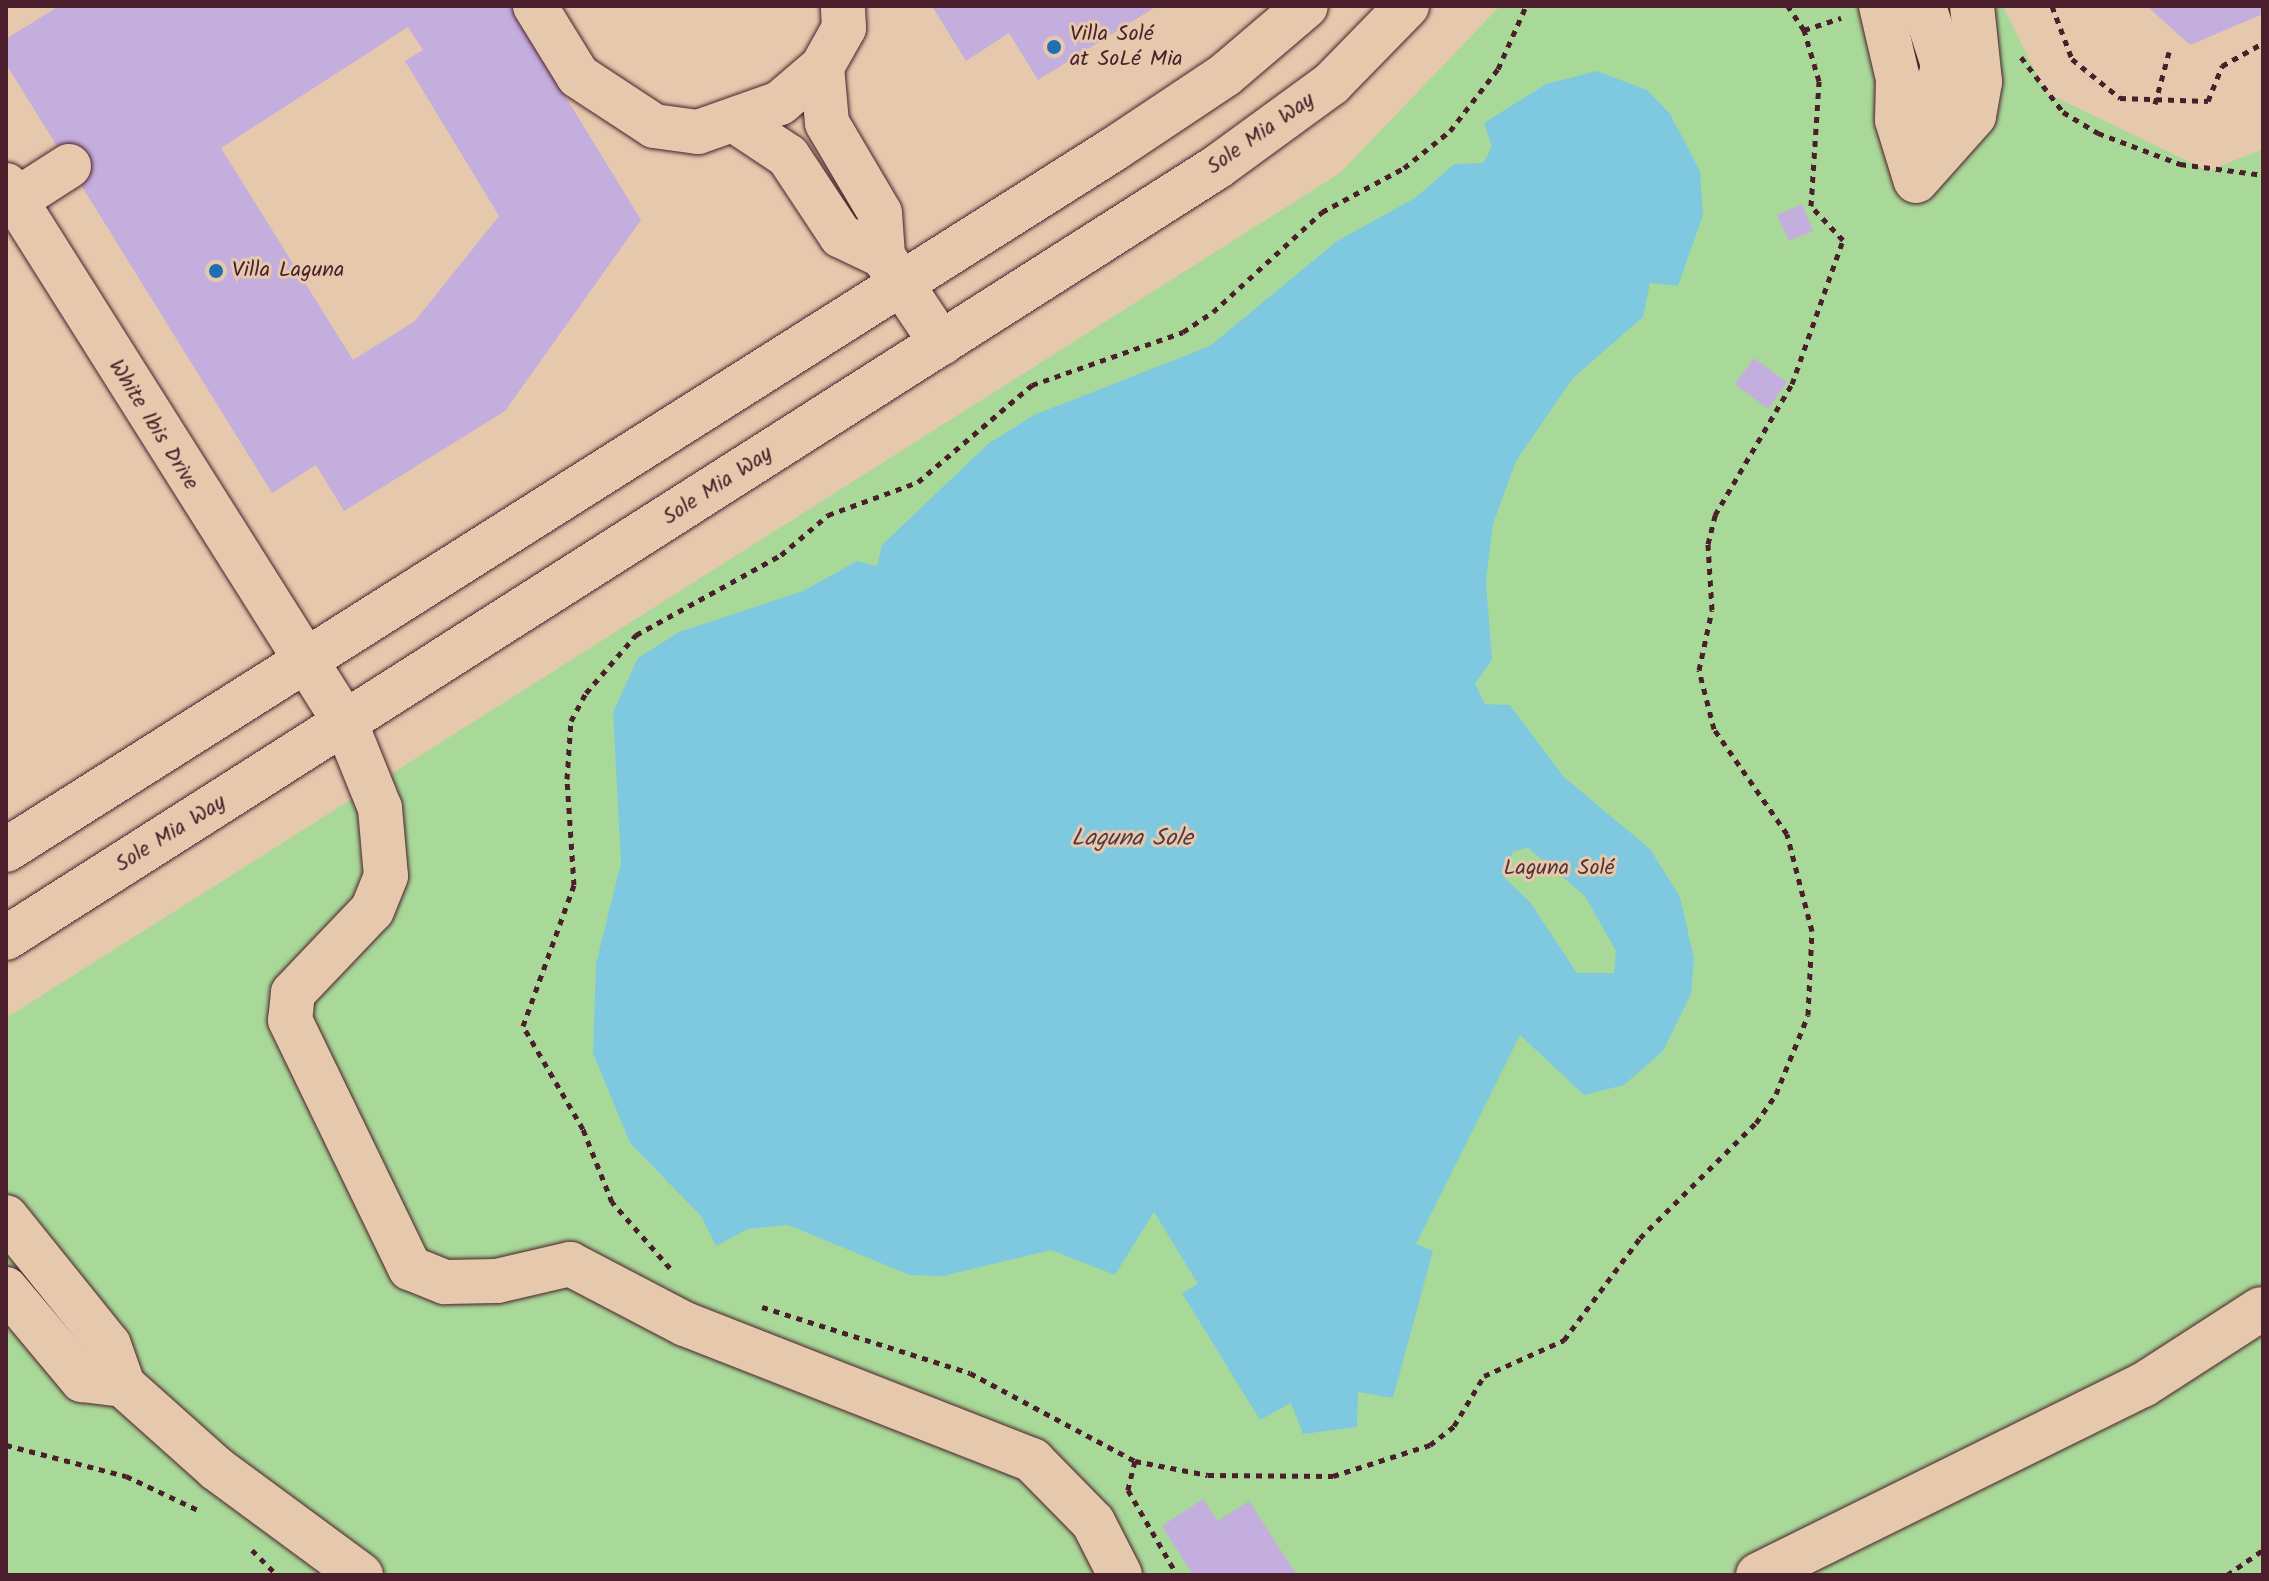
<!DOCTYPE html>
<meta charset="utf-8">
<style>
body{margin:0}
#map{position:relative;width:2269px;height:1581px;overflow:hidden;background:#e6c8ac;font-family:Kalam,sans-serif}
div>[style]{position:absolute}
.green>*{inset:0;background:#a9d999}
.water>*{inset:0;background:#7fc9e0}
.building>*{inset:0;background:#c4aede}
.path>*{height:5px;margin-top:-2.5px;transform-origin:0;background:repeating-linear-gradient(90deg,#4a1f2b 0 6px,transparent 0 12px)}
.roads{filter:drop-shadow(0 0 2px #4a1f2b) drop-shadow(0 0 2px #4a1f2b)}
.minor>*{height:44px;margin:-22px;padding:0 22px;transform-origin:22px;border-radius:22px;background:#e6c8ac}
.dots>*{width:22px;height:22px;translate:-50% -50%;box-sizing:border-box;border:4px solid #e6c8ac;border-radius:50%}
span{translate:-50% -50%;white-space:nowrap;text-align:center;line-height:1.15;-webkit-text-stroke:6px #e6c8ac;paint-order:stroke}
.poi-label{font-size:22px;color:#4a1f2b}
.left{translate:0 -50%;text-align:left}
.street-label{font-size:22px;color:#4a1f2b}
.park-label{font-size:22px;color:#543236}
.water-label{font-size:24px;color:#523846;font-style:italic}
.frame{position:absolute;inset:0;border:8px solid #4a1f2b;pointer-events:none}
</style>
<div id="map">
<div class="green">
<div style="clip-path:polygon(1500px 6px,2003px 6px,2045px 92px,2208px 171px,2263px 149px,2263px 1575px,6px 1575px,6px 1018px,1340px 173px)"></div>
</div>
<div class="water">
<div style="clip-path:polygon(evenodd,1597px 71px,1647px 90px,1670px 114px,1700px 171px,1703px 215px,1678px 286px,1650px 283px,1643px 317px,1573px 378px,1516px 461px,1493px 524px,1486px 582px,1492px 660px,1475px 684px,1485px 704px,1510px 705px,1564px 777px,1650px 849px,1680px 897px,1694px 958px,1691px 994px,1663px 1051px,1624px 1085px,1584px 1095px,1520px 1035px,1416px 1244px,1433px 1251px,1393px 1398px,1358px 1392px,1357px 1427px,1303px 1434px,1291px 1403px,1260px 1420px,1182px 1293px,1198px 1284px,1154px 1212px,1115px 1275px,1051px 1250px,943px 1276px,910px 1275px,788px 1225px,748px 1229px,716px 1246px,701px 1216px,630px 1143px,593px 1053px,596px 964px,621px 863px,613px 712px,638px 658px,679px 632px,803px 591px,857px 561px,877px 566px,882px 545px,988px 444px,1034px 415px,1210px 346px,1337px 241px,1415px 198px,1454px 164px,1483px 163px,1492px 147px,1484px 123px,1546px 84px,1597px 71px,1528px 848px,1585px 896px,1616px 951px,1614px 973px,1577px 973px,1530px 902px,1504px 877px,1513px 851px,1528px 848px)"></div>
</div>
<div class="building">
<div style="clip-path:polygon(evenodd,59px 6px,510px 6px,641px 220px,505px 411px,344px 511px,316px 465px,272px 493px,6px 64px,6px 39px,59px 6px,408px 27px,423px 50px,405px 61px,499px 216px,415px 321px,353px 360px,221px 148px,408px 27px)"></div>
<div style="clip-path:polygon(932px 6px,1157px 6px,1038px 80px,1009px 33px,966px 61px)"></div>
<div style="clip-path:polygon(2147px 6px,2263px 6px,2263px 14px,2190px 45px)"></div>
<div style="clip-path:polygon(1802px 204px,1813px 231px,1789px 241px,1777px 215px)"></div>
<div style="clip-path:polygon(1754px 358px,1787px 382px,1768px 409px,1735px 384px)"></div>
<div style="clip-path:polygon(1203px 1499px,1218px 1521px,1249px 1501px,1297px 1575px,1193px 1575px,1162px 1526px)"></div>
</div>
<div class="path">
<div style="left:2052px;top:6px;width:57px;rotate:69.3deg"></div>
<div style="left:2072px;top:59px;width:62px;rotate:39.1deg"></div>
<div style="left:2120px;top:98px;width:88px;rotate:2deg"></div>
<div style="left:2208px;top:101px;width:38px;rotate:-68deg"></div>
<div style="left:2222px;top:66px;width:47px;rotate:-29.3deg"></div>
<div style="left:1804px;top:30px;width:39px;rotate:-18deg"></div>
<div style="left:2021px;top:57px;width:69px;rotate:52.6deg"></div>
<div style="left:2063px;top:112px;width:41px;rotate:31deg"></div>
<div style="left:2098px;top:133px;width:88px;rotate:20.7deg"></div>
<div style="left:2180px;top:164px;width:84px;rotate:7.5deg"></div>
<div style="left:2155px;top:104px;width:54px;rotate:-74.9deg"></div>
<div style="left:670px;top:1268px;width:88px;rotate:-131.3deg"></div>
<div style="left:612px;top:1202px;width:79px;rotate:-111.7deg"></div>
<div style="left:583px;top:1129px;width:119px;rotate:-120.2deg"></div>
<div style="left:523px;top:1026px;width:150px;rotate:-70.1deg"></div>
<div style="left:574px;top:885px;width:106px;rotate:-93.8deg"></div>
<div style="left:567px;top:779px;width:58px;rotate:-86.1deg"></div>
<div style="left:571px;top:721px;width:32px;rotate:-62deg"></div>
<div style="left:586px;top:693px;width:77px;rotate:-49.2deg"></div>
<div style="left:636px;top:635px;width:166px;rotate:-28.9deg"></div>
<div style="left:781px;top:555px;width:62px;rotate:-40.4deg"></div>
<div style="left:828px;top:515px;width:96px;rotate:-20.1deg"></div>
<div style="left:918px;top:482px;width:150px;rotate:-40.4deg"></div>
<div style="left:1032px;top:385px;width:160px;rotate:-19.3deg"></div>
<div style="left:1183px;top:332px;width:36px;rotate:-34deg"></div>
<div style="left:1213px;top:312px;width:148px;rotate:-42.5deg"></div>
<div style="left:1322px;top:212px;width:93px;rotate:-28.2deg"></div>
<div style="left:1404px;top:168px;width:59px;rotate:-38.8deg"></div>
<div style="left:1450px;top:131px;width:78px;rotate:-52.3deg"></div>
<div style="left:1498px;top:69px;width:69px;rotate:-66deg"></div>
<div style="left:762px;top:1307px;width:218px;rotate:17.6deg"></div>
<div style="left:970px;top:1373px;width:187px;rotate:28.1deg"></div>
<div style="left:1135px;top:1461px;width:74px;rotate:10.9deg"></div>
<div style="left:1208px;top:1475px;width:125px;rotate:0.5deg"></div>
<div style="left:1333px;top:1476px;width:102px;rotate:-17.7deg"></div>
<div style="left:1430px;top:1445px;width:31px;rotate:-38deg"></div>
<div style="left:1454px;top:1426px;width:58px;rotate:-59deg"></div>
<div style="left:1484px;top:1376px;width:88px;rotate:-24.2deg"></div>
<div style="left:1564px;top:1340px;width:127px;rotate:-53.3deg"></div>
<div style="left:1640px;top:1238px;width:163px;rotate:-44.8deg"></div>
<div style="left:1756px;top:1123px;width:35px;rotate:-55deg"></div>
<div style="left:1776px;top:1094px;width:85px;rotate:-67.9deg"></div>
<div style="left:1808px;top:1015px;width:84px;rotate:-87.3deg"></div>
<div style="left:1812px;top:931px;width:100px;rotate:-104.5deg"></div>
<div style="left:1787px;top:834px;width:128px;rotate:-124.8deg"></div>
<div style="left:1714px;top:729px;width:61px;rotate:-104.3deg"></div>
<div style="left:1699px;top:670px;width:61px;rotate:-77.8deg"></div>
<div style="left:1712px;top:610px;width:66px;rotate:-93.5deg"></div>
<div style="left:1708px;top:544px;width:30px;rotate:-76deg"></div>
<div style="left:1715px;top:515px;width:152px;rotate:-59.6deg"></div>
<div style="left:1792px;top:384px;width:153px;rotate:-70.5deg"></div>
<div style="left:1843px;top:240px;width:47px;rotate:-133.3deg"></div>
<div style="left:1811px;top:206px;width:125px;rotate:-86.3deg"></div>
<div style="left:1819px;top:81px;width:53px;rotate:-106.4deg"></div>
<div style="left:1804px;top:30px;width:29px;rotate:-124deg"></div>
<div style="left:6px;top:1445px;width:124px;rotate:14.5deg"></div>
<div style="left:126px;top:1476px;width:82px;rotate:25.3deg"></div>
<div style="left:1135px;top:1461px;width:30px;rotate:104deg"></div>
<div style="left:1128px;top:1490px;width:98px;rotate:60deg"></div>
<div style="left:252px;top:1550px;width:35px;rotate:45deg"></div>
<div style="left:2227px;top:1575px;width:44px;rotate:-34.8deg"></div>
</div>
<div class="roads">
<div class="minor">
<div style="left:535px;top:6px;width:82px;rotate:58.4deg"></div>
<div style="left:578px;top:76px;width:91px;rotate:33.3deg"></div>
<div style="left:654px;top:126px;width:44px;rotate:7.8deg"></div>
<div style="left:698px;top:132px;width:87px;rotate:-19.5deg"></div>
<div style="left:780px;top:103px;width:55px;rotate:-40.6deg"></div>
<div style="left:822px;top:67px;width:45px;rotate:-60.6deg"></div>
<div style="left:844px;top:28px;width:22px;rotate:-93deg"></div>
<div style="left:1881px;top:6px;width:75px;rotate:76.9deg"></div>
<div style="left:1898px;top:79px;width:41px;rotate:91.4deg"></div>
<div style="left:1897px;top:120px;width:62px;rotate:73deg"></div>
<div style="left:822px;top:67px;width:56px;rotate:84.9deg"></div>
<div style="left:827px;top:123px;width:104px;rotate:59.5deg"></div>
<div style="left:880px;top:213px;width:43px;rotate:86deg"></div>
<div style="left:883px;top:256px;width:105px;rotate:56.3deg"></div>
<div style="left:738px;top:123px;width:60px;rotate:33.4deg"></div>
<div style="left:788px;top:156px;width:96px;rotate:56.5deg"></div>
<div style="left:841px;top:236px;width:47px;rotate:25.5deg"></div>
<div style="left:1918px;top:175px;width:113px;rotate:-77.2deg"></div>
<div style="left:1943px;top:65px;width:62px;rotate:-107.9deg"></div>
<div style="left:1916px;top:181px;width:87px;rotate:-48.3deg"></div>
<div style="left:1974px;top:116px;width:35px;rotate:-80deg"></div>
<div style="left:1980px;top:82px;width:76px;rotate:-96deg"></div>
<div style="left:6px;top:185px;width:637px;rotate:57.76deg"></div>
<div style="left:346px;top:724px;width:91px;rotate:68deg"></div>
<div style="left:380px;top:808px;width:68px;rotate:85deg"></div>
<div style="left:386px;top:876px;width:37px;rotate:112deg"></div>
<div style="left:372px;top:910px;width:115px;rotate:133.6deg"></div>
<div style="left:293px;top:993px;width:27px;rotate:96deg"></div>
<div style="left:290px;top:1020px;width:276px;rotate:64.2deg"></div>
<div style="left:410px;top:1268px;width:38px;rotate:22deg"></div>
<div style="left:445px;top:1282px;width:52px;rotate:-1.1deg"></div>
<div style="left:497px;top:1281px;width:75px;rotate:-13.1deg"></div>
<div style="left:570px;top:1264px;width:130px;rotate:27.6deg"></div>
<div style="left:685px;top:1324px;width:373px;rotate:21.4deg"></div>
<div style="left:1032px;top:1460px;width:87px;rotate:45.5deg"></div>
<div style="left:1093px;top:1522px;width:59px;rotate:63deg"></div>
<div style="left:16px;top:200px;width:63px;rotate:-32.7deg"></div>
<div style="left:6px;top:850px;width:1311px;rotate:-32.32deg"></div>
<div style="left:1114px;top:149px;width:133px;rotate:-33.7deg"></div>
<div style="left:1225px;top:75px;width:106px;rotate:-40.4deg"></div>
<div style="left:6px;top:938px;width:1436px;rotate:-32.48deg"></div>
<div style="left:1217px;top:167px;width:141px;rotate:-36.1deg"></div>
<div style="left:1331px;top:84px;width:109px;rotate:-45.7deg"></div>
<div style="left:6px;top:1217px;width:164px;rotate:51.2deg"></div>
<div style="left:109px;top:1345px;width:42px;rotate:70.7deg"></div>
<div style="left:123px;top:1385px;width:126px;rotate:41.8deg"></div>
<div style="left:217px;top:1469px;width:179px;rotate:36.4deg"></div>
<div style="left:6px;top:1289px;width:119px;rotate:50.1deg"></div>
<div style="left:82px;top:1380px;width:41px;rotate:7deg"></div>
<div style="left:1758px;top:1575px;width:429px;rotate:-26.3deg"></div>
<div style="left:2143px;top:1385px;width:140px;rotate:-32.8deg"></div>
</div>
</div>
<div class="dots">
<div style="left:1054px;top:47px;background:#1f6fb2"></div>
<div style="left:216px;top:271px;background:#1f6fb2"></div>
</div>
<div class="poi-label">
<span class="left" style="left:1070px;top:47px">Villa Solé<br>at SoLé Mia</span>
<span class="left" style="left:232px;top:271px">Villa Laguna</span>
</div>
<div class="street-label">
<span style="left:1261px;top:134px;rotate:-35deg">Sole Mia Way</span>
<span style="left:153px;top:425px;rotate:58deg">White Ibis Drive</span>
<span style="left:718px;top:486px;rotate:-33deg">Sole Mia Way</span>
<span style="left:171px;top:834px;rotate:-32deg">Sole Mia Way</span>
</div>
<div class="park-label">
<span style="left:1559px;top:869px">Laguna Solé</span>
</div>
<div class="water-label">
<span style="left:1132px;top:839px">Laguna Sole</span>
</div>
<div class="frame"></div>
</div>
